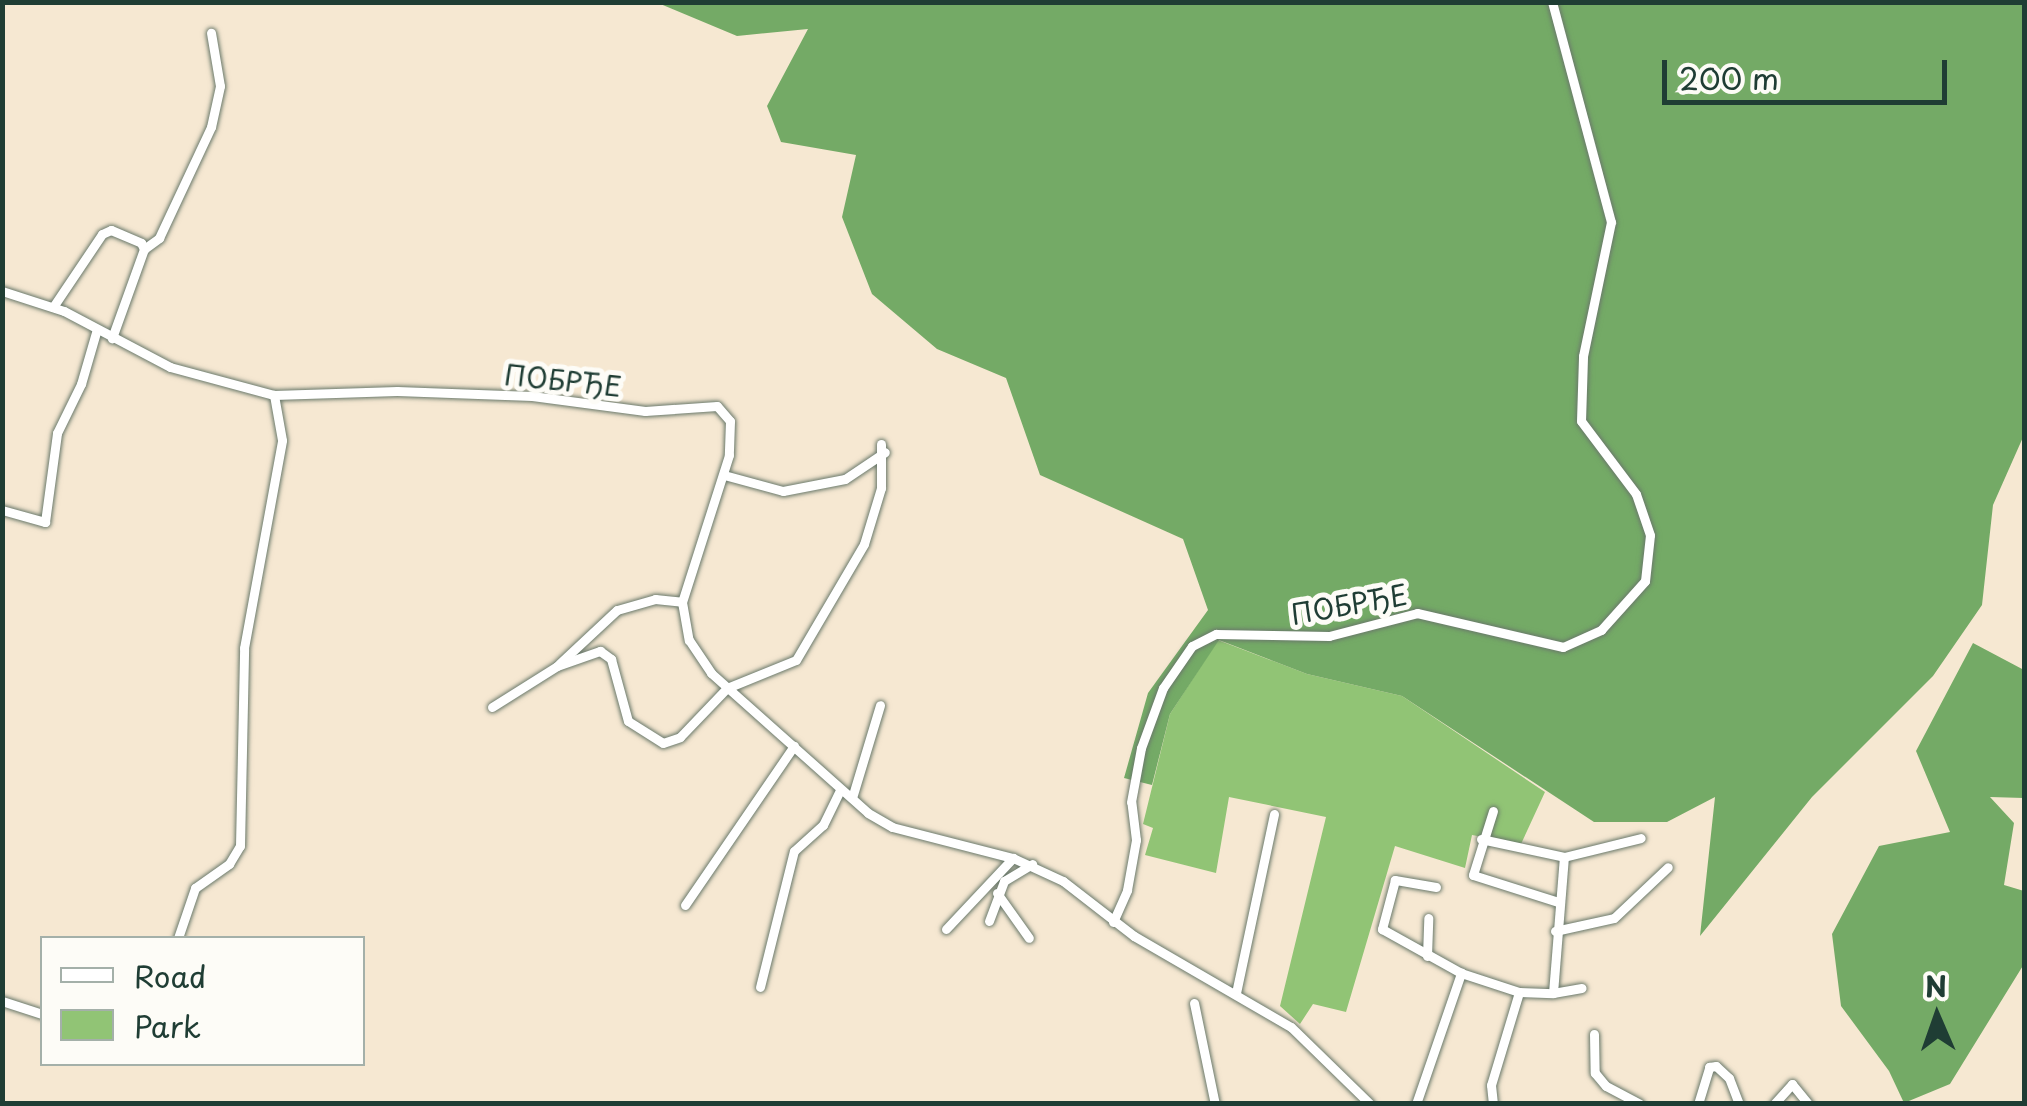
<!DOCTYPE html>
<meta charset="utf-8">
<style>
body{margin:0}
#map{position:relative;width:2027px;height:1106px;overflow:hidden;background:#f6e8d2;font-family:"Playpen Sans",sans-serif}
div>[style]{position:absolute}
.green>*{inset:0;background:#91c475}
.forest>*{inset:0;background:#74aa66}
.roads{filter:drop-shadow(0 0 2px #6a796b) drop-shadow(0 0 2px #6a796b)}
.street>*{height:9px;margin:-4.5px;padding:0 4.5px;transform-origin:4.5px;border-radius:4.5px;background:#fff}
span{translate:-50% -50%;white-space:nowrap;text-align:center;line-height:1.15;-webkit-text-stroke:10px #fdfcf7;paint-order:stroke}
.street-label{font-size:28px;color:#1f3d34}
.frame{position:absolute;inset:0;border:5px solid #1f3d34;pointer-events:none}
.legend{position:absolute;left:40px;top:936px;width:325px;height:130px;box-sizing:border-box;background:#fdfcf7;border:2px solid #a4b0a9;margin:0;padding:12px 18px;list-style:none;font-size:30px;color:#1f3d34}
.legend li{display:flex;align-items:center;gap:20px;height:50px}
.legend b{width:50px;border:2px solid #a4b0a9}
.north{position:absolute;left:1887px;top:966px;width:100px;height:100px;-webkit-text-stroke:8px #fdfcf7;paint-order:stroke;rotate:358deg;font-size:28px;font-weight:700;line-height:40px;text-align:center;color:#1f3d34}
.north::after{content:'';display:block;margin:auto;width:35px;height:45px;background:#1f3d34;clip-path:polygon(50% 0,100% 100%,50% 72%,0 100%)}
.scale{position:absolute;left:1662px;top:60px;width:285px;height:45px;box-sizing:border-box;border:5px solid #1f3d34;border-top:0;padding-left:12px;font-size:30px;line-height:35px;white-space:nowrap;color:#1f3d34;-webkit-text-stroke:8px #fdfcf7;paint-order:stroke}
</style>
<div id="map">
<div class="green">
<div style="clip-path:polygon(1218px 640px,1307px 674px,1402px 696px,1545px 792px,1521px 844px,1472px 835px,1465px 868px,1395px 846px,1346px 1012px,1313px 1004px,1300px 1024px,1280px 1006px,1326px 817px,1229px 797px,1216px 873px,1145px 855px,1153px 828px,1143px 824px,1170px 714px)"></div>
</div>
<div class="forest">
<div style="clip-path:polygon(658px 3px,2024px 3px,2024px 435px,1993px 505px,1982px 605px,1933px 676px,1812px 797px,1700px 936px,1715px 797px,1667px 822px,1594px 822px,1402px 696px,1307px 674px,1219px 640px,1170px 714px,1152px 785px,1124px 778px,1148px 693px,1208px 610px,1183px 539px,1040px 475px,1006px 378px,937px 349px,872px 294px,842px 217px,856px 155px,781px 142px,767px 106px,808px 29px,737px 36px)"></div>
<div style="clip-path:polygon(1973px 643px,2024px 670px,2024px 798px,1990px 797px,2014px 823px,2004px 885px,2024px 891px,2024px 964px,1950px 1084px,1904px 1103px,1889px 1071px,1841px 1006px,1832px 934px,1879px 846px,1950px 832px,1916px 751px)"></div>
</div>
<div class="roads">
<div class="street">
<div style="left:144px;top:249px;width:19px;rotate:-36deg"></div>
<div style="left:159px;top:238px;width:123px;rotate:-64.9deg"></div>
<div style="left:211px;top:127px;width:42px;rotate:-77.6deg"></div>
<div style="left:220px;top:86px;width:54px;rotate:-99.6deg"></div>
<div style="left:2px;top:291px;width:65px;rotate:17.9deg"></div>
<div style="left:64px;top:311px;width:120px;rotate:27.8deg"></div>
<div style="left:170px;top:367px;width:108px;rotate:15.1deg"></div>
<div style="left:274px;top:395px;width:123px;rotate:-1.9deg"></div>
<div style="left:397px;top:391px;width:135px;rotate:2.1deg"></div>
<div style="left:532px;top:396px;width:114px;rotate:7.6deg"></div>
<div style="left:645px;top:411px;width:72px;rotate:-4deg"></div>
<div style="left:717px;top:406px;width:20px;rotate:49deg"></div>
<div style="left:730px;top:421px;width:34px;rotate:92deg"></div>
<div style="left:729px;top:455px;width:154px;rotate:107.7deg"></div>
<div style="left:682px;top:602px;width:39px;rotate:80deg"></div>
<div style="left:689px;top:640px;width:40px;rotate:56deg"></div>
<div style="left:711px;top:673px;width:210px;rotate:41.7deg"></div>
<div style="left:868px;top:813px;width:28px;rotate:30deg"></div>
<div style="left:892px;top:827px;width:125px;rotate:14.4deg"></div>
<div style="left:1013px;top:858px;width:55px;rotate:24.7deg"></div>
<div style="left:1063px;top:881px;width:90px;rotate:37.8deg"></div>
<div style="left:1134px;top:936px;width:181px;rotate:30.1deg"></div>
<div style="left:1291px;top:1027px;width:110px;rotate:44.3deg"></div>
<div style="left:53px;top:307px;width:88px;rotate:-56.1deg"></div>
<div style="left:102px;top:234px;width:10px;rotate:-24deg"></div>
<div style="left:111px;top:230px;width:33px;rotate:23deg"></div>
<div style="left:141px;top:243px;width:7px;rotate:63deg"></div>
<div style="left:144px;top:249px;width:95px;rotate:109.8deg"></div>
<div style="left:724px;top:475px;width:61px;rotate:15.2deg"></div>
<div style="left:783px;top:491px;width:63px;rotate:-11deg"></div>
<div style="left:845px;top:479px;width:48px;rotate:-34deg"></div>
<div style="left:2px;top:510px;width:45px;rotate:15.6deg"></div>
<div style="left:45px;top:522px;width:90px;rotate:-82.3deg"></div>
<div style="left:57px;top:433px;width:55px;rotate:-63.9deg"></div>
<div style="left:81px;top:384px;width:57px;rotate:-73.8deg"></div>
<div style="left:559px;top:664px;width:79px;rotate:-43deg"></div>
<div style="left:617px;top:610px;width:40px;rotate:-16deg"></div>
<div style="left:655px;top:599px;width:27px;rotate:6deg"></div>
<div style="left:492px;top:707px;width:77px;rotate:-32.2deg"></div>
<div style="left:557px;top:666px;width:46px;rotate:-19.2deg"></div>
<div style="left:600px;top:651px;width:14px;rotate:36deg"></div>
<div style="left:611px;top:659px;width:64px;rotate:74.7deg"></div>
<div style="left:628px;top:721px;width:41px;rotate:32.2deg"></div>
<div style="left:663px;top:743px;width:18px;rotate:-19deg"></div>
<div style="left:680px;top:737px;width:68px;rotate:-46.2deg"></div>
<div style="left:727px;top:688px;width:74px;rotate:-22.1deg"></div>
<div style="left:796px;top:660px;width:134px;rotate:-59.6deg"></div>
<div style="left:864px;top:544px;width:59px;rotate:-73.1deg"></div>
<div style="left:881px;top:488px;width:44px;rotate:-90deg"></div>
<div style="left:852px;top:798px;width:97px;rotate:-73.2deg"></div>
<div style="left:1493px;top:811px;width:67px;rotate:107.4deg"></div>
<div style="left:1473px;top:875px;width:89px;rotate:17.6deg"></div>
<div style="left:1481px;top:839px;width:85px;rotate:12.2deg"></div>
<div style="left:1564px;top:857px;width:79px;rotate:-13.9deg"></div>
<div style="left:1436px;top:887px;width:42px;rotate:-170.3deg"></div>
<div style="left:1395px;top:880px;width:51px;rotate:104.9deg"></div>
<div style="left:1382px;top:929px;width:90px;rotate:29.1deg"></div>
<div style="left:997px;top:893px;width:55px;rotate:54.6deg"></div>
<div style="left:685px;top:905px;width:193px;rotate:-55.6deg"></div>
<div style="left:989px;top:921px;width:43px;rotate:-69.4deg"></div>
<div style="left:1004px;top:881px;width:33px;rotate:-31deg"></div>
<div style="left:1113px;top:922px;width:35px;rotate:-66deg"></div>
<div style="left:1127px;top:890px;width:51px;rotate:-79.8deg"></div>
<div style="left:1136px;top:840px;width:38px;rotate:-97deg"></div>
<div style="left:1131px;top:802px;width:55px;rotate:-79.5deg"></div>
<div style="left:1141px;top:748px;width:64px;rotate:-69.9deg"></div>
<div style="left:1163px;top:688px;width:51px;rotate:-55.4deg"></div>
<div style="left:1192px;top:646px;width:27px;rotate:-27deg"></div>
<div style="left:1216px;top:634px;width:113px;rotate:1deg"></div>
<div style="left:1329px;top:636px;width:91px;rotate:-14.6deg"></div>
<div style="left:1417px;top:613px;width:150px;rotate:13.1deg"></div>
<div style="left:1563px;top:647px;width:42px;rotate:-24.1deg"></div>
<div style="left:1601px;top:630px;width:66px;rotate:-48.1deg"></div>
<div style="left:1645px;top:581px;width:46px;rotate:-83.8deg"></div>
<div style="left:1650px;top:535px;width:43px;rotate:-108.9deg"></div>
<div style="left:1636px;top:494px;width:91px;rotate:-127deg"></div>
<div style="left:1581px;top:421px;width:65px;rotate:-88.2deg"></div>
<div style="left:1583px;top:356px;width:137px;rotate:-78.2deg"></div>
<div style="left:1611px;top:222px;width:228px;rotate:-105deg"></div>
<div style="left:946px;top:929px;width:98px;rotate:-46.7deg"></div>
<div style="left:1555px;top:931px;width:60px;rotate:-12.4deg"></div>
<div style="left:1614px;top:918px;width:74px;rotate:-43.4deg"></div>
<div style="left:178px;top:938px;width:53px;rotate:-71.2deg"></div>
<div style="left:195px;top:888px;width:42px;rotate:-35.2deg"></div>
<div style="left:229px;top:864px;width:21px;rotate:-59deg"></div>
<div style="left:240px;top:846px;width:198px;rotate:-88.8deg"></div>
<div style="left:244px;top:648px;width:211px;rotate:-79.6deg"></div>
<div style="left:282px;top:440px;width:46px;rotate:-100.1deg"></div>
<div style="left:1427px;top:956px;width:38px;rotate:-88deg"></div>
<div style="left:760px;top:987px;width:140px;rotate:-76deg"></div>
<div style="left:794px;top:851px;width:39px;rotate:-42deg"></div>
<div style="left:823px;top:825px;width:39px;rotate:-64deg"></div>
<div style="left:1236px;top:993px;width:183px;rotate:-78deg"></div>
<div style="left:1553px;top:993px;width:29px;rotate:-10deg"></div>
<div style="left:2px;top:1001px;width:42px;rotate:18deg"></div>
<div style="left:1194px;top:1003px;width:103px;rotate:78.3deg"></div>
<div style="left:1594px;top:1034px;width:39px;rotate:89deg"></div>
<div style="left:1595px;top:1073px;width:17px;rotate:50deg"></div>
<div style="left:1606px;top:1086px;width:38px;rotate:28deg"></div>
<div style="left:1416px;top:1104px;width:139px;rotate:-71deg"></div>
<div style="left:1461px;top:973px;width:61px;rotate:18.1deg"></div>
<div style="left:1519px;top:992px;width:34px;rotate:2deg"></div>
<div style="left:1553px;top:993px;width:136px;rotate:-85.4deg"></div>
<div style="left:1493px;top:1104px;width:19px;rotate:-96deg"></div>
<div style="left:1491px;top:1085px;width:97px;rotate:-73.2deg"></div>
<div style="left:1698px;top:1104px;width:39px;rotate:-73deg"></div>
<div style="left:1709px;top:1067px;width:7px;rotate:-8deg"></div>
<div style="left:1716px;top:1066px;width:18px;rotate:43deg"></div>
<div style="left:1729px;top:1078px;width:28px;rotate:69deg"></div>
<div style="left:1774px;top:1104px;width:27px;rotate:-48deg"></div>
<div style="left:1792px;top:1084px;width:26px;rotate:51deg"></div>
</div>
</div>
<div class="street-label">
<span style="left:563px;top:380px;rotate:6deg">ПОБРЂЕ</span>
<span style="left:1349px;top:604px;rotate:-10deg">ПОБРЂЕ</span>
</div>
<div class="frame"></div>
<ul class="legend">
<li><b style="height:12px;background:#fff"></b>Road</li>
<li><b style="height:28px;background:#91c475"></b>Park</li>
</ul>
<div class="north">N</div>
<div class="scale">200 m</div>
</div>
